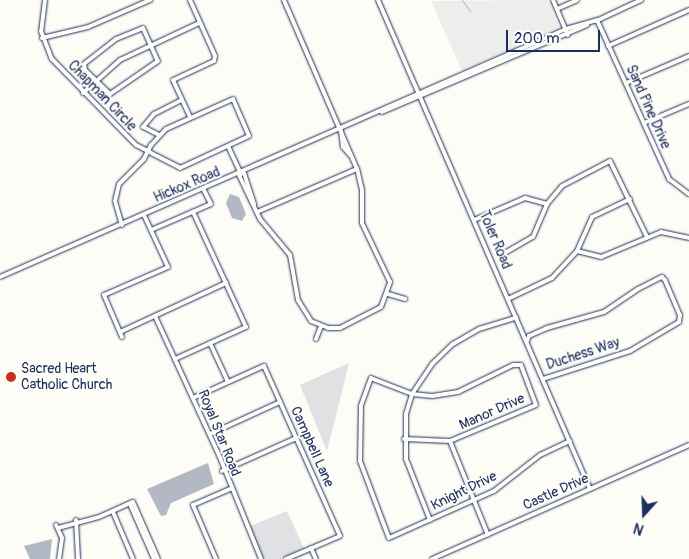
<!DOCTYPE html>
<style>
body{margin:0}
#map{position:relative;width:689px;height:559px;overflow:hidden;background:#fdfcf7;font-family:Pangolin,sans-serif}
div>[style]{position:absolute}
.built>*{inset:0;background:#edeeec}
.green>*{inset:0;background:#e0e1e3}
.water>*{inset:0;background:#b3b8c5}
.stream>*{height:1px;margin:-0.5px;padding:0 0.5px;transform-origin:0.5px;border-radius:0.5px;background:#b3b8c5}
.roads{filter:drop-shadow(0 0 1px #1b2f5e) drop-shadow(0 0 1px #1b2f5e)}
.minor>*{height:4px;margin:-2px;padding:0 2px;transform-origin:2px;border-radius:2px;background:#fdfcf7}
.dots>*{width:14px;height:14px;translate:-50% -50%;box-sizing:border-box;border:2px solid #fdfcf7;border-radius:50%}
span{translate:-50% -50%;white-space:nowrap;text-align:center;line-height:1.15;-webkit-text-stroke:4px #fdfcf7;paint-order:stroke}
.street-label{font-size:14px;color:#1b2f5e}
.poi-label{font-size:14px;color:#1b2f5e}
.left{translate:0 -50%;text-align:left}
.north{position:absolute;left:619px;top:489px;width:50px;height:50px;-webkit-text-stroke:4px #fdfcf7;paint-order:stroke;rotate:200deg;font-size:14px;font-weight:700;line-height:20px;text-align:center;color:#1b2f5e}
.north::after{content:'';display:block;margin:auto;width:18px;height:22px;background:#1b2f5e;clip-path:polygon(50% 0,100% 100%,50% 72%,0 100%)}
.scale{position:absolute;left:506px;top:30px;width:94px;height:22px;box-sizing:border-box;border:2px solid #1b2f5e;border-top:0;padding-left:6px;font-size:15px;line-height:18px;white-space:nowrap;color:#1b2f5e;-webkit-text-stroke:4px #fdfcf7;paint-order:stroke}
</style>
<div id="map">
<div class="built">
<div style="clip-path:polygon(548px 0,559px 28px,462px 71px,431px 1px)"></div>
</div>
<div class="green">
<div style="clip-path:polygon(349px 363px,339px 404px,327px 451px,300px 385px)"></div>
<div style="clip-path:polygon(287px 511px,304px 548px,280px 559px,262px 559px,248px 527px)"></div>
</div>
<div class="water">
<div style="clip-path:polygon(230px 194px,239px 197px,246px 214px,242px 221px,232px 218px,226px 203px)"></div>
<div style="clip-path:polygon(208px 463px,214px 484px,171px 503px,166px 515px,161px 516px,147px 489px)"></div>
<div style="clip-path:polygon(52px 539px,50px 559px,30px 559px,24px 546px)"></div>
</div>
<div class="stream">
<div style="left:462px;top:0;width:14px;rotate:54deg"></div>
</div>
<div class="roads">
<div class="minor">
<div style="left:45px;top:0;width:31px;rotate:97deg"></div>
<div style="left:41px;top:31px;width:30px;rotate:69deg"></div>
<div style="left:52px;top:59px;width:120px;rotate:45.7deg"></div>
<div style="left:136px;top:145px;width:13px;rotate:27deg"></div>
<div style="left:148px;top:151px;width:6px;rotate:31deg"></div>
<div style="left:153px;top:154px;width:30px;rotate:27deg"></div>
<div style="left:180px;top:168px;width:76px;rotate:-24.9deg"></div>
<div style="left:249px;top:136px;width:40px;rotate:-113.4deg"></div>
<div style="left:233px;top:99px;width:73px;rotate:155.9deg"></div>
<div style="left:166px;top:129px;width:22px;rotate:133deg"></div>
<div style="left:151px;top:145px;width:16px;rotate:117deg"></div>
<div style="left:144px;top:159px;width:35px;rotate:135deg"></div>
<div style="left:119px;top:184px;width:17px;rotate:103deg"></div>
<div style="left:115px;top:201px;width:25px;rotate:74deg"></div>
<div style="left:190px;top:0;width:61px;rotate:65.9deg"></div>
<div style="left:215px;top:56px;width:5px;rotate:101deg"></div>
<div style="left:214px;top:61px;width:45px;rotate:155.1deg"></div>
<div style="left:173px;top:80px;width:41px;rotate:65.3deg"></div>
<div style="left:378px;top:0;width:533px;rotate:66.56deg"></div>
<div style="left:553px;top:0;width:38px;rotate:67deg"></div>
<div style="left:557px;top:9px;width:22px;rotate:-24deg"></div>
<div style="left:597px;top:20px;width:175px;rotate:65.6deg"></div>
<div style="left:669px;top:179px;width:25px;rotate:37deg"></div>
<div style="left:596px;top:21px;width:50px;rotate:-25deg"></div>
<div style="left:143px;top:28px;width:36px;rotate:66deg"></div>
<div style="left:158px;top:61px;width:58px;rotate:145.5deg"></div>
<div style="left:110px;top:94px;width:35px;rotate:-136deg"></div>
<div style="left:85px;top:70px;width:6px;rotate:-99deg"></div>
<div style="left:84px;top:64px;width:41px;rotate:-38deg"></div>
<div style="left:116px;top:39px;width:29px;rotate:-22deg"></div>
<div style="left:42px;top:38px;width:47px;rotate:-13.4deg"></div>
<div style="left:88px;top:27px;width:68px;rotate:-23.5deg"></div>
<div style="left:608px;top:46px;width:89px;rotate:-24deg"></div>
<div style="left:626px;top:83px;width:69px;rotate:-23.2deg"></div>
<div style="left:83px;top:93px;width:50px;rotate:-41.7deg"></div>
<div style="left:120px;top:60px;width:87px;rotate:-25.1deg"></div>
<div style="left:382px;top:112px;width:223px;rotate:-23deg"></div>
<div style="left:644px;top:123px;width:49px;rotate:-22.9deg"></div>
<div style="left:341px;top:131px;width:16px;rotate:83deg"></div>
<div style="left:343px;top:147px;width:11px;rotate:49deg"></div>
<div style="left:159px;top:135px;width:18px;rotate:-153deg"></div>
<div style="left:143px;top:127px;width:17px;rotate:-50deg"></div>
<div style="left:154px;top:114px;width:31px;rotate:-27deg"></div>
<div style="left:228px;top:146px;width:31px;rotate:65deg"></div>
<div style="left:244px;top:173px;width:33px;rotate:72deg"></div>
<div style="left:239px;top:175px;width:49px;rotate:64.5deg"></div>
<div style="left:260px;top:219px;width:47px;rotate:50.2deg"></div>
<div style="left:290px;top:255px;width:46px;rotate:79.9deg"></div>
<div style="left:298px;top:300px;width:25px;rotate:58deg"></div>
<div style="left:311px;top:321px;width:18px;rotate:22deg"></div>
<div style="left:328px;top:328px;width:12px"></div>
<div style="left:340px;top:328px;width:46px;rotate:-27.1deg"></div>
<div style="left:381px;top:307px;width:27px;rotate:-70deg"></div>
<div style="left:390px;top:282px;width:65px;rotate:-115.4deg"></div>
<div style="left:362px;top:223px;width:33px;rotate:-90deg"></div>
<div style="left:362px;top:190px;width:22px;rotate:-103deg"></div>
<div style="left:357px;top:169px;width:184px;rotate:-113.4deg"></div>
<div style="left:257px;top:212px;width:109px;rotate:-23.3deg"></div>
<div style="left:474px;top:220px;width:56px;rotate:-23.3deg"></div>
<div style="left:525px;top:198px;width:23px;rotate:15deg"></div>
<div style="left:151px;top:230px;width:65px;rotate:-23.4deg"></div>
<div style="left:211px;top:204px;width:16px;rotate:-117deg"></div>
<div style="left:577px;top:251px;width:25px;rotate:14deg"></div>
<div style="left:601px;top:257px;width:65px;rotate:-22.6deg"></div>
<div style="left:661px;top:232px;width:29px;rotate:12deg"></div>
<div style="left:503px;top:254px;width:34px;rotate:-30deg"></div>
<div style="left:533px;top:237px;width:36px;rotate:-67deg"></div>
<div style="left:547px;top:204px;width:23px;rotate:-50deg"></div>
<div style="left:562px;top:186px;width:54px;rotate:-27.5deg"></div>
<div style="left:610px;top:161px;width:85px;rotate:64deg"></div>
<div style="left:0;top:277px;width:618px;rotate:-23.66deg"></div>
<div style="left:566px;top:29px;width:32px;rotate:-16deg"></div>
<div style="left:388px;top:294px;width:18px;rotate:16deg"></div>
<div style="left:508px;top:299px;width:49px;rotate:-25.5deg"></div>
<div style="left:552px;top:278px;width:37px;rotate:-47deg"></div>
<div style="left:577px;top:251px;width:37px;rotate:-66deg"></div>
<div style="left:592px;top:217px;width:42px;rotate:-25.3deg"></div>
<div style="left:155px;top:316px;width:153px;rotate:65.3deg"></div>
<div style="left:219px;top:455px;width:112px;rotate:68deg"></div>
<div style="left:120px;top:332px;width:117px;rotate:-24.8deg"></div>
<div style="left:122px;top:337px;width:46px;rotate:-113.2deg"></div>
<div style="left:104px;top:295px;width:70px;rotate:-23.6deg"></div>
<div style="left:168px;top:267px;width:57px;rotate:-114.8deg"></div>
<div style="left:316px;top:339px;width:14px;rotate:-69deg"></div>
<div style="left:527px;top:341px;width:5px;rotate:-68deg"></div>
<div style="left:529px;top:336px;width:20px;rotate:-24deg"></div>
<div style="left:547px;top:328px;width:59px;rotate:-15.7deg"></div>
<div style="left:604px;top:312px;width:41px;rotate:-34.1deg"></div>
<div style="left:638px;top:289px;width:27px;rotate:-27deg"></div>
<div style="left:662px;top:277px;width:4px;rotate:45deg"></div>
<div style="left:665px;top:280px;width:38px;rotate:67deg"></div>
<div style="left:680px;top:315px;width:7px;rotate:98deg"></div>
<div style="left:679px;top:322px;width:57px;rotate:149.4deg"></div>
<div style="left:630px;top:351px;width:91px;rotate:162.2deg"></div>
<div style="left:210px;top:343px;width:43px;rotate:65.2deg"></div>
<div style="left:175px;top:359px;width:78px;rotate:-24.3deg"></div>
<div style="left:246px;top:327px;width:127px;rotate:-114.7deg"></div>
<div style="left:193px;top:398px;width:78px;rotate:-24.3deg"></div>
<div style="left:264px;top:366px;width:186px;rotate:65.9deg"></div>
<div style="left:340px;top:536px;width:59px;rotate:156.9deg"></div>
<div style="left:210px;top:434px;width:77px;rotate:-24.6deg"></div>
<div style="left:404px;top:439px;width:46px;rotate:2.5deg"></div>
<div style="left:450px;top:441px;width:93px;rotate:-22.7deg"></div>
<div style="left:536px;top:405px;width:43px;rotate:-110.6deg"></div>
<div style="left:521px;top:365px;width:8px;rotate:180deg"></div>
<div style="left:513px;top:365px;width:61px;rotate:153.9deg"></div>
<div style="left:458px;top:392px;width:26px;rotate:171deg"></div>
<div style="left:432px;top:396px;width:20px;rotate:-174deg"></div>
<div style="left:412px;top:394px;width:44px;rotate:-158.7deg"></div>
<div style="left:371px;top:378px;width:30px;rotate:110deg"></div>
<div style="left:361px;top:406px;width:55px;rotate:91deg"></div>
<div style="left:360px;top:461px;width:82px;rotate:69.4deg"></div>
<div style="left:389px;top:538px;width:115px;rotate:-24.1deg"></div>
<div style="left:494px;top:491px;width:58px;rotate:-38deg"></div>
<div style="left:540px;top:455px;width:33px;rotate:-25deg"></div>
<div style="left:450px;top:441px;width:101px;rotate:68deg"></div>
<div style="left:222px;top:471px;width:81px;rotate:-24deg"></div>
<div style="left:130px;top:504px;width:60px;rotate:66.4deg"></div>
<div style="left:113px;top:512px;width:51px;rotate:66.9deg"></div>
<div style="left:76px;top:520px;width:39px;rotate:87deg"></div>
<div style="left:430px;top:520px;width:66px;rotate:-111.5deg"></div>
<div style="left:406px;top:459px;width:45px;rotate:-90deg"></div>
<div style="left:406px;top:414px;width:21px;rotate:-73deg"></div>
<div style="left:412px;top:394px;width:36px;rotate:-56deg"></div>
<div style="left:432px;top:364px;width:29px;rotate:-44deg"></div>
<div style="left:453px;top:344px;width:30px;rotate:-30deg"></div>
<div style="left:479px;top:329px;width:39px;rotate:-17deg"></div>
<div style="left:56px;top:525px;width:14px;rotate:65deg"></div>
<div style="left:62px;top:538px;width:21px;rotate:98deg"></div>
<div style="left:58px;top:528px;width:42px;rotate:-15deg"></div>
<div style="left:99px;top:517px;width:37px;rotate:-24deg"></div>
<div style="left:133px;top:502px;width:62px;rotate:66.3deg"></div>
<div style="left:311px;top:548px;width:12px;rotate:66deg"></div>
<div style="left:216px;top:559px;width:59px;rotate:-113.1deg"></div>
<div style="left:193px;top:505px;width:40px;rotate:-23.4deg"></div>
<div style="left:432px;top:559px;width:281px;rotate:-23.9deg"></div>
</div>
</div>
<div class="dots">
<div style="left:11px;top:377px;background:#c8321e"></div>
</div>
<div class="street-label">
<span style="left:102px;top:96px;rotate:46deg">Chapman Circle</span>
<span style="left:648px;top:107px;rotate:66deg">Sand Pine Drive</span>
<span style="left:187px;top:185px;rotate:-23deg">Hickox Road</span>
<span style="left:495px;top:240px;rotate:67deg">Toler Road</span>
<span style="left:583px;top:354px;rotate:-18deg">Duchess Way</span>
<span style="left:492px;top:412px;rotate:-24deg">Manor Drive</span>
<span style="left:219px;top:433px;rotate:68deg">Royal Star Road</span>
<span style="left:312px;top:447px;rotate:66deg">Campbell Lane</span>
<span style="left:464px;top:491px;rotate:-26deg">Knight Drive</span>
<span style="left:556px;top:492px;rotate:-24deg">Castle Drive</span>
</div>
<div class="poi-label">
<span class="left" style="left:21px;top:377px">Sacred Heart<br>Catholic Church</span>
</div>
<div class="north">N</div>
<div class="scale">200 m</div>
</div>
